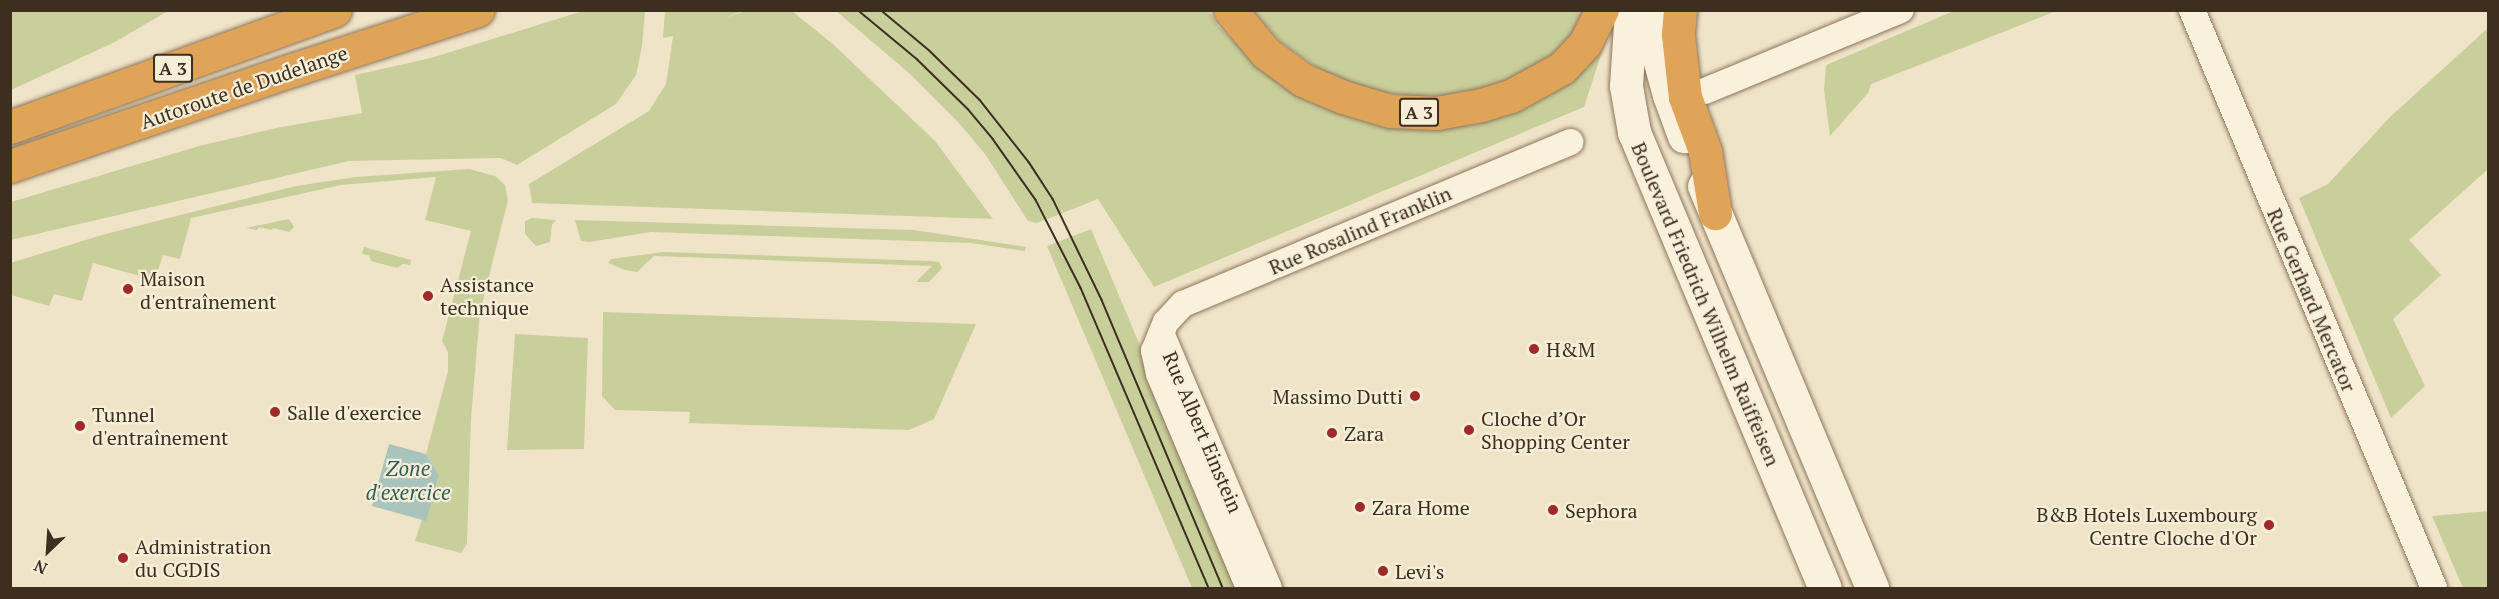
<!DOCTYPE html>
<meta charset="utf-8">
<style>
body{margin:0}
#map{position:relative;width:2499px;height:599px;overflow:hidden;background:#f0e4c8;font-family:"PT Serif",serif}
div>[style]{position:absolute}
.green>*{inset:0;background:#c9cf9b}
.water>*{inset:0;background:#a9c4bc}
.roads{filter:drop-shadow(0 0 2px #8d765c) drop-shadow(0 0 2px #8d765c)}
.minor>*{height:26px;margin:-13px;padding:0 13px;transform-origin:13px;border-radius:13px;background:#faf1dc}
.secondary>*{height:33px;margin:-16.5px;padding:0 16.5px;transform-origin:16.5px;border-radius:16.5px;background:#faf1dc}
.motorway>*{height:33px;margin:-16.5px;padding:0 16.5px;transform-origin:16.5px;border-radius:16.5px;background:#e0a458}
.tram>*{height:1.5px;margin:-0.75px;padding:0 0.75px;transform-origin:0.75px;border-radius:0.75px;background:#3d2e20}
.dots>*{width:16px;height:16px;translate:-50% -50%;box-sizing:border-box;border:3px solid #f7eed8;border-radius:50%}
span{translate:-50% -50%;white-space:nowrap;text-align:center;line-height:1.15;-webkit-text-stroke:4.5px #f7eed8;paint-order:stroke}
.shield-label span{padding:2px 4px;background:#f7eed8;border:2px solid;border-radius:4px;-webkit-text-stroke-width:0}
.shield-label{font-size:18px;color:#3d2e20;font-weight:700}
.street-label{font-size:20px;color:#3d2e20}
.poi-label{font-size:20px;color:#3d2e20}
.left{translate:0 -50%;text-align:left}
.right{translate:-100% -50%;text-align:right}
.water-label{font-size:21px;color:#2f5d5a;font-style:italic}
.frame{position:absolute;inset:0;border:12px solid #3d2e20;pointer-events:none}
.north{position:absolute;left:18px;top:521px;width:60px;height:60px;-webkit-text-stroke:4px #f7eed8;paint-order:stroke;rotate:205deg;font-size:16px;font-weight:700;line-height:24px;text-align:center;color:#3d2e20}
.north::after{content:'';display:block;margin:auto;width:21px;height:27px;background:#3d2e20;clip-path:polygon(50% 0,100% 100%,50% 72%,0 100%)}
</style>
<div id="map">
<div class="green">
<div style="clip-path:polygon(11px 10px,168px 10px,168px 11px,115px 42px,11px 90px)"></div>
<div style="clip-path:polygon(665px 10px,742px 11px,725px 18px,745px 11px,792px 11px,834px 45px,935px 141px,993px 219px,532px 203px,529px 184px,649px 111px,666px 84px,673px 36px,663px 38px)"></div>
<div style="clip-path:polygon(1956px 10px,2056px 11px,1871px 84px,1868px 93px,1830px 136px,1824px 90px,1826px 65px)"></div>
<div style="clip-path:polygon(583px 11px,645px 11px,642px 46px,636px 75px,616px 104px,517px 165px,501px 158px,349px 161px,11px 240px,11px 202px,199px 146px,276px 128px,362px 113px,355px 75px,431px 58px)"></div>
<div style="clip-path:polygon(836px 11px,1209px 11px,1218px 26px,1259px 66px,1307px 101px,1337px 112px,1429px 124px,1612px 21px,1584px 107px,1154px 287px,1098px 199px,1037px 223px,1028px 221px,985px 154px,958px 122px,909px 73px)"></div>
<div style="clip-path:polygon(1253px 11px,1587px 11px,1569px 40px,1546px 61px,1491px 87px,1454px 96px,1415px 96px,1377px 92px,1329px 76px,1281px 42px)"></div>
<div style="clip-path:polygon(2488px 28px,2488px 169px,2409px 240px,2441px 275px,2393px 319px,2425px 386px,2391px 418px,2299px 198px,2328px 184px,2390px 117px)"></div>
<div style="clip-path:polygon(469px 169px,495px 176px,505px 185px,508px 200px,480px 312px,471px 419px,467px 544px,461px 553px,415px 541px,422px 519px,425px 520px,439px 475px,426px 454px,448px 371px,448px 352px,442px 341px,471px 231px,425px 220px,436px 177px,341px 185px,191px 218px,180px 259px,163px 255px,155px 280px,93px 263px,82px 301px,54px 294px,49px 306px,11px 295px,10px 263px,109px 233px,296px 186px,356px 177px)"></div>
<div style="clip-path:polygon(532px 218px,556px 220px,552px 225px,550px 242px,536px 246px,525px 234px,525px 221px)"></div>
<div style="clip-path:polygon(289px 219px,294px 227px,289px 232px,273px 228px,272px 230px,259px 227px,257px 230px,246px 228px)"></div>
<div style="clip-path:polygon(575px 220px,914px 230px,1026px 247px,1025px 251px,971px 243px,651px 232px,589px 242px,581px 241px)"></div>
<div style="clip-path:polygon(1091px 229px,1128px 317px,1241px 588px,1192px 588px,1047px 246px)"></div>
<div style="clip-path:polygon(364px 247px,411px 260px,410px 265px,403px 264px,397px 268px,371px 261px,369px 255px,362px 254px)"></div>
<div style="clip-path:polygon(664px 252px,932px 261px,939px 262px,942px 268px,929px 282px,916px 282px,932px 266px,654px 256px,637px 272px,625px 270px,608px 263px,611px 259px)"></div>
<div style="clip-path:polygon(603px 312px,976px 324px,934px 419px,909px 430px,689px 423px,690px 412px,615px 410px,602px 396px)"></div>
<div style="clip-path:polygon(515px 334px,588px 338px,584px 449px,507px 450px)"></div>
<div style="clip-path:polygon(2488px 511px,2488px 588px,2463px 588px,2432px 516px)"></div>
</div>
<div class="water">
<div style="clip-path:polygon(389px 444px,426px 454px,439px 475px,426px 521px,372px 506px)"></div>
</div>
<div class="roads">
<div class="minor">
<div style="left:2192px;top:10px;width:627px;rotate:67.28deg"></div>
<div style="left:1705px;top:91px;width:212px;rotate:-22.5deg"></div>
<div style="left:1162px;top:335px;width:275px;rotate:67.1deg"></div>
<div style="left:1249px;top:588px;width:232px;rotate:-112.8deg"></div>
<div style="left:1159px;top:374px;width:24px;rotate:-102deg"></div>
<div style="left:1154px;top:351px;width:31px;rotate:-68deg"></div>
<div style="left:1166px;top:322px;width:25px;rotate:-47deg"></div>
<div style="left:1183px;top:304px;width:420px;rotate:-22.7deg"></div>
</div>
<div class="secondary">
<div style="left:1631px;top:10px;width:76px;rotate:93.8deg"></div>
<div style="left:1626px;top:86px;width:47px;rotate:80.1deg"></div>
<div style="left:1634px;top:132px;width:494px;rotate:67.3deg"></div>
<div style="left:1651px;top:10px;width:23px;rotate:88deg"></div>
<div style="left:1652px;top:33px;width:64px;rotate:74.7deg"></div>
<div style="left:1669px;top:95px;width:44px;rotate:69.9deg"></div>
<div style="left:1704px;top:186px;width:436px;rotate:67.3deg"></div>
</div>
<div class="motorway">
<div style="left:1230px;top:10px;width:56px;rotate:50.1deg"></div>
<div style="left:1266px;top:53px;width:46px;rotate:36.1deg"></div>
<div style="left:1303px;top:80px;width:43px;rotate:23deg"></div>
<div style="left:1343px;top:97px;width:49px;rotate:16.6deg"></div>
<div style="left:1390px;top:111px;width:47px;rotate:2.4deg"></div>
<div style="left:1437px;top:113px;width:45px;rotate:-10.3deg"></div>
<div style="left:1481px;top:105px;width:31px;rotate:-17deg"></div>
<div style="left:1511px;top:96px;width:58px;rotate:-28.8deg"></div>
<div style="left:1562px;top:68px;width:34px;rotate:-47deg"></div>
<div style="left:1585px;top:43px;width:37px;rotate:-63deg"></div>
<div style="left:1680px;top:10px;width:25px;rotate:95deg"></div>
<div style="left:1678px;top:35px;width:62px;rotate:83.6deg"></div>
<div style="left:1685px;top:97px;width:58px;rotate:69.7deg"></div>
<div style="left:1705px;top:151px;width:63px;rotate:80.8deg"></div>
<div style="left:10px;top:127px;width:345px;rotate:-19.8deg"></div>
<div style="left:10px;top:166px;width:298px;rotate:-18.8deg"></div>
<div style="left:292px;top:70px;width:195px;rotate:-17.9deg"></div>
</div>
</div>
<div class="tram">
<div style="left:858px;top:10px;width:77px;rotate:39.7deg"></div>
<div style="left:917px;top:59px;width:71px;rotate:44.4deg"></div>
<div style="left:968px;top:109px;width:39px;rotate:50deg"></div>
<div style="left:993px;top:139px;width:75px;rotate:54.8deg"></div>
<div style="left:1036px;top:200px;width:99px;rotate:62.9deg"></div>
<div style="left:1081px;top:288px;width:326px;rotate:66.9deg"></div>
<div style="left:881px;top:10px;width:62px;rotate:39.8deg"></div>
<div style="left:929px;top:50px;width:71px;rotate:44.4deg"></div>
<div style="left:980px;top:100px;width:79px;rotate:51.7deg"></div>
<div style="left:1029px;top:162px;width:44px;rotate:57deg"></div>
<div style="left:1053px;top:199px;width:112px;rotate:64.1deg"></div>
<div style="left:1102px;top:300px;width:312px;rotate:67.2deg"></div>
</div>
<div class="dots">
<div style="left:128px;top:289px;background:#9e2a2b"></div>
<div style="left:428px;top:296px;background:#9e2a2b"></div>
<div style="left:1534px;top:349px;background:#9e2a2b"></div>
<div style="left:1415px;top:396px;background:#9e2a2b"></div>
<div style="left:275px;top:412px;background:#9e2a2b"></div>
<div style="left:80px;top:426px;background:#9e2a2b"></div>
<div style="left:1469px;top:430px;background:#9e2a2b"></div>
<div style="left:1332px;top:433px;background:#9e2a2b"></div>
<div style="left:1360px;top:507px;background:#9e2a2b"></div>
<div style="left:1553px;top:510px;background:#9e2a2b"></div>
<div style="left:2269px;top:525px;background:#9e2a2b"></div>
<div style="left:123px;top:558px;background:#9e2a2b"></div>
<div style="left:1383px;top:571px;background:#9e2a2b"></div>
</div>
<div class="shield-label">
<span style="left:173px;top:68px">A 3</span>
<span style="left:1419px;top:112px">A 3</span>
</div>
<div class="street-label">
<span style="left:244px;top:87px;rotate:-19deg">Autoroute de Dudelange</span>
<span style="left:1360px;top:230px;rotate:-23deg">Rue Rosalind Franklin</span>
<span style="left:2312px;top:300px;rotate:67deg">Rue Gerhard Mercator</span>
<span style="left:1706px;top:304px;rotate:67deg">Boulevard Friedrich Wilhelm Raiffeisen</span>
<span style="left:1203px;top:432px;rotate:67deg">Rue Albert Einstein</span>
</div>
<div class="poi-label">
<span class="left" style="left:140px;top:290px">Maison<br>d'entraînement</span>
<span class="left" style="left:440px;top:296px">Assistance<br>technique</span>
<span class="left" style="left:1546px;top:349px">H&amp;M</span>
<span class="right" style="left:1403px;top:396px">Massimo Dutti</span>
<span class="left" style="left:287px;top:412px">Salle d'exercice</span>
<span class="left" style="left:92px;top:426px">Tunnel<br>d'entraînement</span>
<span class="left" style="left:1481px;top:430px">Cloche d’Or<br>Shopping Center</span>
<span class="left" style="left:1344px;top:433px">Zara</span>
<span class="left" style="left:1372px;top:507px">Zara Home</span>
<span class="left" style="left:1565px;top:510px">Sephora</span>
<span class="right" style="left:2257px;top:526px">B&amp;B Hotels Luxembourg<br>Centre Cloche d'Or</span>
<span class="left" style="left:135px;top:558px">Administration<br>du CGDIS</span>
<span class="left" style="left:1395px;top:571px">Levi's</span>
</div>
<div class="water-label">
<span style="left:408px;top:480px">Zone<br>d'exercice</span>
</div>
<div class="frame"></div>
<div class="north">N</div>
</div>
